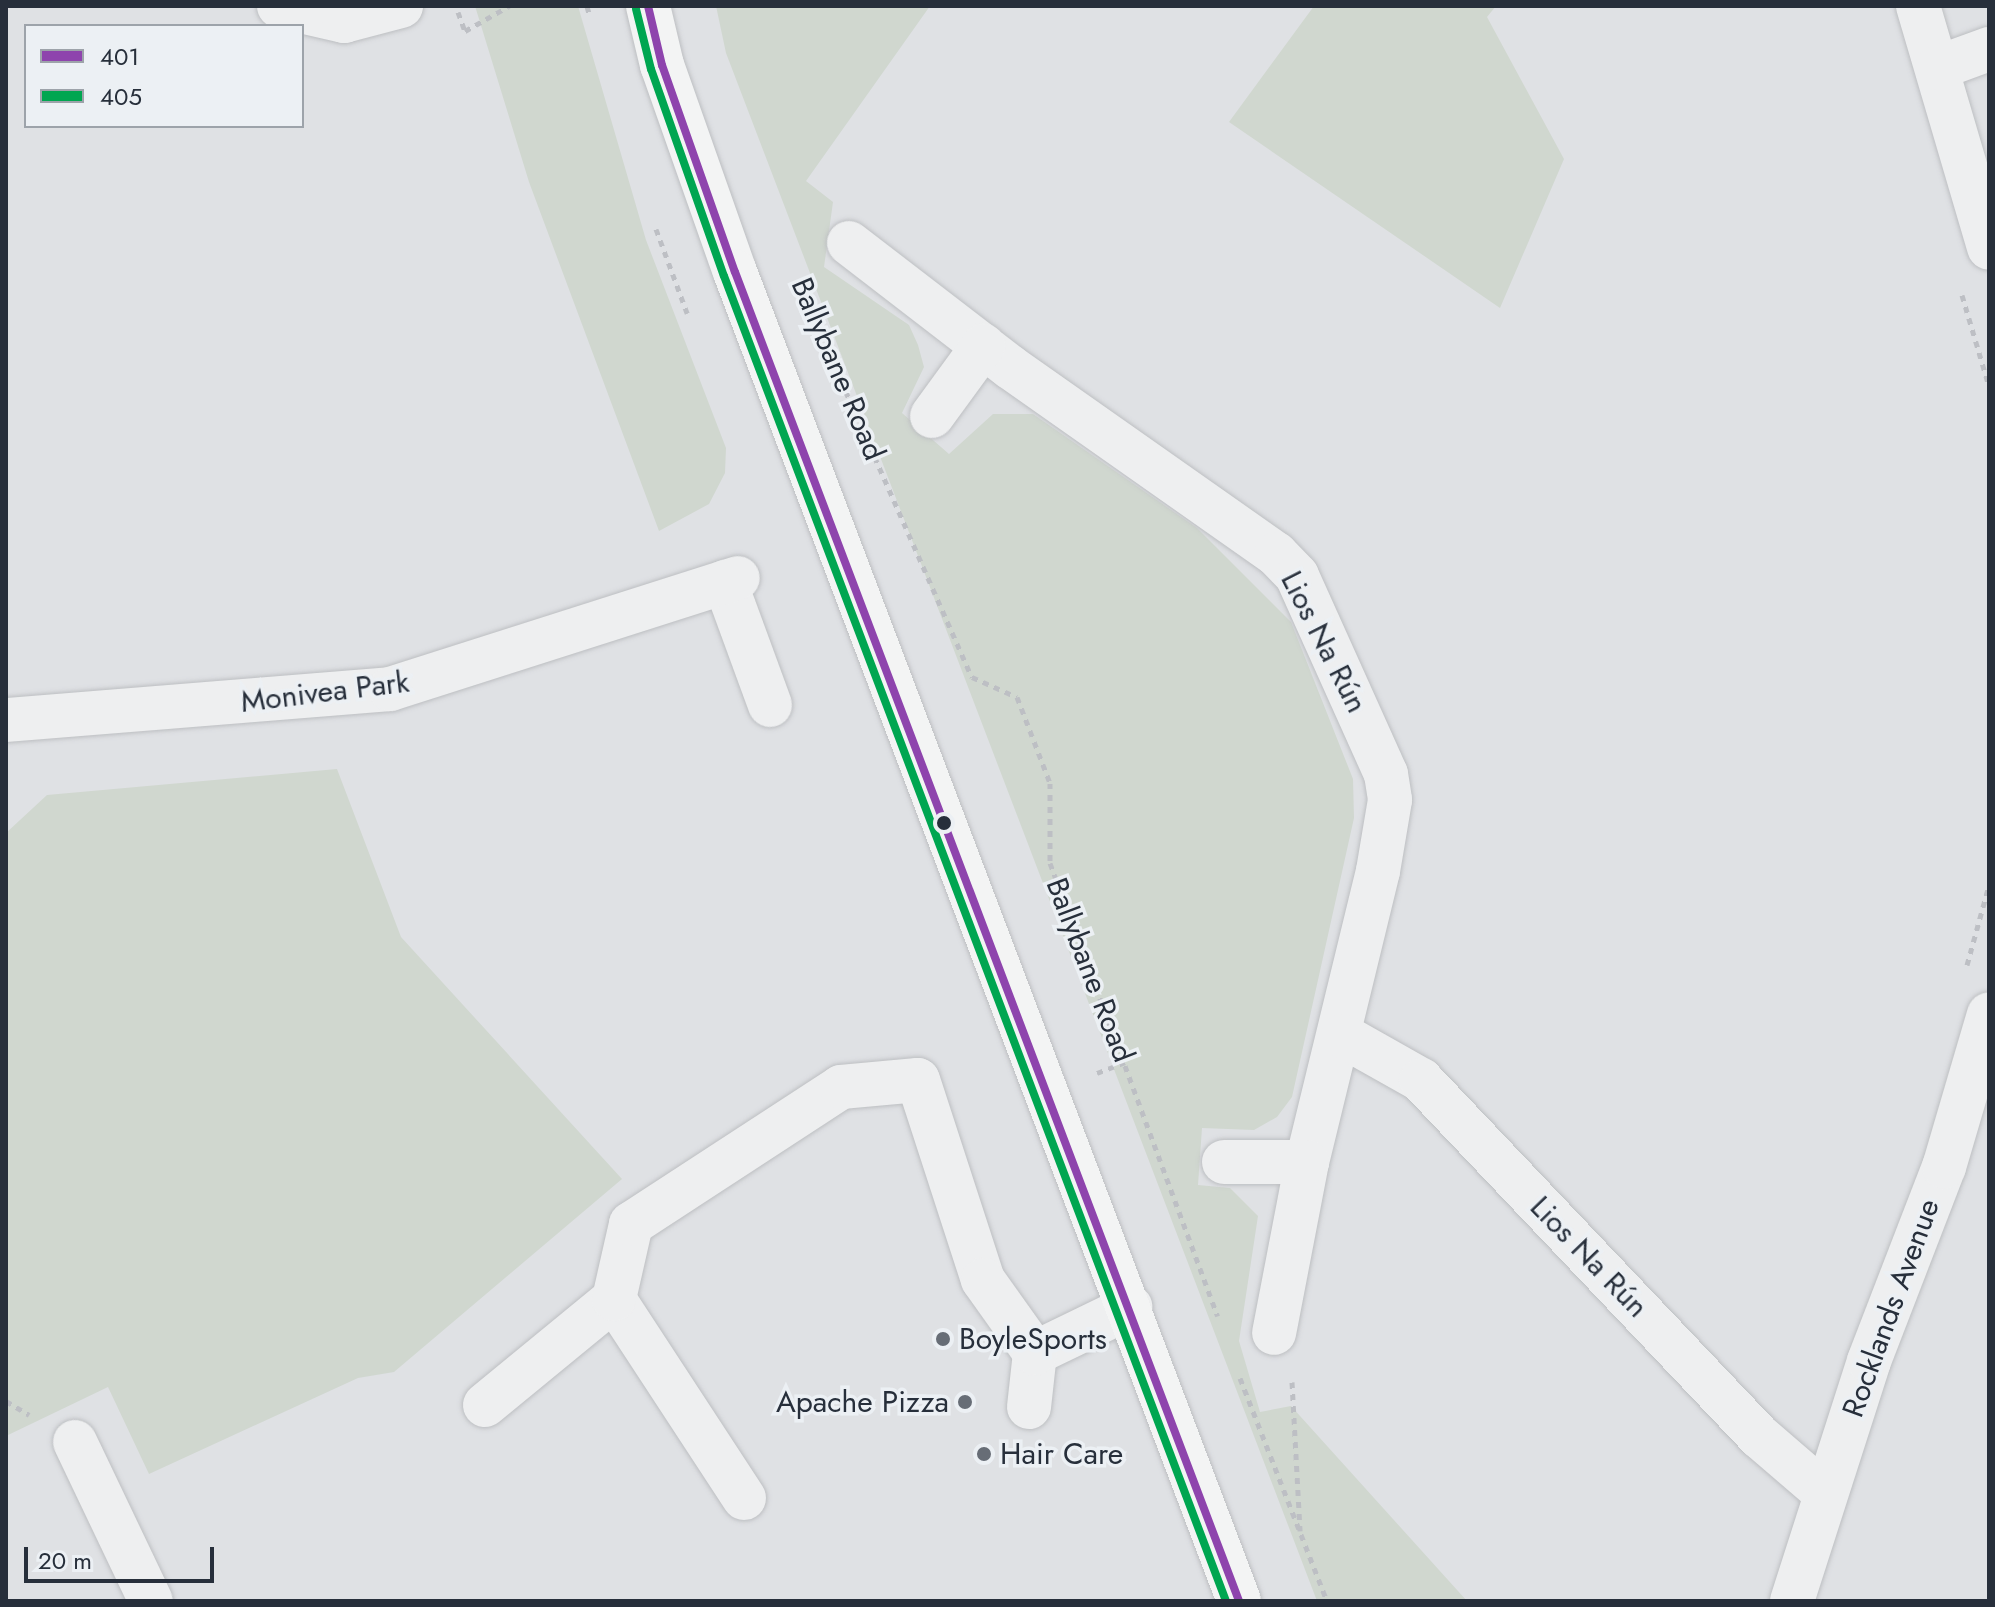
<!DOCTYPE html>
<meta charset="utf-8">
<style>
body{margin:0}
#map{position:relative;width:1995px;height:1607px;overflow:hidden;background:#dfe1e4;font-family:Jost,sans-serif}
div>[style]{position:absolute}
.green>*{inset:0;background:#d0d7cf}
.path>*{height:5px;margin-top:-2.5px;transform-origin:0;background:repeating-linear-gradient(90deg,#bdbfc4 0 6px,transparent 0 12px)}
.roads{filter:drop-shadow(0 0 2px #bdbfc2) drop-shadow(0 0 2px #bdbfc2)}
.minor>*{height:44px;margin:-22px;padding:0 22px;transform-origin:22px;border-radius:22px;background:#eeeff0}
.major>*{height:44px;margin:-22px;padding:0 22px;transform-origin:22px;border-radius:22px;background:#f3f4f4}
.bus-1>*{height:8px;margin:-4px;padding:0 4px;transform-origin:4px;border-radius:4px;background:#8e44ad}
.bus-2>*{height:8px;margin:-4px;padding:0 4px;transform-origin:4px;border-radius:4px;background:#00a651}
.dots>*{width:22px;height:22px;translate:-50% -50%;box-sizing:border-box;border:4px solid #ecf0f4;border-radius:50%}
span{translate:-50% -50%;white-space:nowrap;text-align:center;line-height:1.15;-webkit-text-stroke:7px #ecf0f4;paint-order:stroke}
.street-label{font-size:30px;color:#272f3b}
.poi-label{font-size:30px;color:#272f3b}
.left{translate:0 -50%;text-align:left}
.right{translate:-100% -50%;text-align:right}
.frame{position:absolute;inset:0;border:8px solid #272f3b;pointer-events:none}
.legend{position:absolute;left:24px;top:24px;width:280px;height:104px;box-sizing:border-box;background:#ecf0f4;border:2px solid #9da3aa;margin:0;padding:10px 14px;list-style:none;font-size:24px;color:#272f3b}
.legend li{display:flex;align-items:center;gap:16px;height:40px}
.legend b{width:40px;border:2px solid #9da3aa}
.scale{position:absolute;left:24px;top:1547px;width:190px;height:36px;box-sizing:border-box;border:4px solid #272f3b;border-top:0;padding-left:10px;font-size:24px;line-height:28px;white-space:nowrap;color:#272f3b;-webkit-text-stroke:6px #ecf0f4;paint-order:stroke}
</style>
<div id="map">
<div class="green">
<div style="clip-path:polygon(475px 6px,578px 6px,646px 240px,726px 448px,725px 473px,709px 504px,659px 531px,529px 182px)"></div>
<div style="clip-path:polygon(716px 6px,930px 6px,806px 181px,833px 202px,824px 267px,909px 325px,918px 345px,924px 367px,902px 413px,949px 454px,993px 414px,1033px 414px,1197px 528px,1291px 622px,1353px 779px,1354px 818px,1292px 1097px,1277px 1117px,1254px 1130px,1202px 1128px,1198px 1185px,1230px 1188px,1258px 1216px,1239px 1341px,1260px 1412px,1291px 1406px,1467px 1601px,1317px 1601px,726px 53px)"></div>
<div style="clip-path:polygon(1314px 6px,1496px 6px,1487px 17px,1564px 159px,1500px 308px,1229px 122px)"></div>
<div style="clip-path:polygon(337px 769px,401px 937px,622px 1179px,394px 1372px,358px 1378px,149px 1474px,108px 1387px,6px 1436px,6px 833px,47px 795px)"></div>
</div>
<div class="path">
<div style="left:587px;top:6px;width:11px;rotate:75deg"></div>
<div style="left:458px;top:12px;width:20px;rotate:70deg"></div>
<div style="left:465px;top:31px;width:51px;rotate:-29.6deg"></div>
<div style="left:656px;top:229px;width:90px;rotate:69.7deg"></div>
<div style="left:1962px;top:295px;width:95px;rotate:73.5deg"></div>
<div style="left:831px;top:358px;width:349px;rotate:66.2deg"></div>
<div style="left:972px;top:677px;width:49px;rotate:24deg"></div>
<div style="left:1017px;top:697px;width:92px;rotate:69deg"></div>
<div style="left:1050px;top:783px;width:80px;rotate:90deg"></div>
<div style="left:1050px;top:863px;width:483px;rotate:69.7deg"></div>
<div style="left:1967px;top:965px;width:83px;rotate:-74.6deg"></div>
<div style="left:1097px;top:1073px;width:30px;rotate:-21deg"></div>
<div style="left:1240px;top:1378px;width:239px;rotate:68.7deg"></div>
<div style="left:1292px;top:1382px;width:149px;rotate:86.9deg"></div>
<div style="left:6px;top:1401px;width:27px;rotate:31deg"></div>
</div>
<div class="roads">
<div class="minor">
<div style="left:279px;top:6px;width:67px;rotate:13deg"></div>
<div style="left:344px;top:21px;width:59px;rotate:-14.7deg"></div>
<div style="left:1918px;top:6px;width:252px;rotate:73.6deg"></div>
<div style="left:1937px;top:68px;width:55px;rotate:-20.1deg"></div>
<div style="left:849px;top:243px;width:203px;rotate:37.6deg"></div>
<div style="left:1010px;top:367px;width:325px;rotate:35.1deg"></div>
<div style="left:1276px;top:554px;width:30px;rotate:46deg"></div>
<div style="left:1297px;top:576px;width:217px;rotate:65.8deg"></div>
<div style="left:1386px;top:774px;width:26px;rotate:81deg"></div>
<div style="left:1390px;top:800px;width:72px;rotate:99.6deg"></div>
<div style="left:1378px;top:871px;width:300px;rotate:103.7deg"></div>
<div style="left:1307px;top:1162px;width:174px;rotate:100.9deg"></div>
<div style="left:932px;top:416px;width:87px;rotate:-53.9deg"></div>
<div style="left:725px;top:582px;width:131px;rotate:69.9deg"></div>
<div style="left:6px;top:720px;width:385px;rotate:-4.6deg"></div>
<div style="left:390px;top:689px;width:365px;rotate:-17.7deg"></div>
<div style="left:1343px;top:1036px;width:90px;rotate:29.4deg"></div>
<div style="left:1421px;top:1080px;width:492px;rotate:46.5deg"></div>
<div style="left:1760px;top:1437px;width:86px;rotate:40.7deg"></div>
<div style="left:1224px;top:1162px;width:83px"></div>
<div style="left:485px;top:1405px;width:167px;rotate:-39.4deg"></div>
<div style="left:1029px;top:1407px;width:54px;rotate:-83.7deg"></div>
<div style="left:1035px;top:1353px;width:106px;rotate:-25.8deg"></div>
<div style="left:75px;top:1442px;width:176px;rotate:64.5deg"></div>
<div style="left:744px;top:1498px;width:238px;rotate:-123.2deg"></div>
<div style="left:614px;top:1299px;width:77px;rotate:-77.2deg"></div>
<div style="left:631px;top:1224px;width:251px;rotate:-33.1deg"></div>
<div style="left:841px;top:1087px;width:77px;rotate:-5.2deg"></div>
<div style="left:918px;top:1080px;width:210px;rotate:72deg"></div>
<div style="left:983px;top:1280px;width:90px;rotate:54.5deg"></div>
<div style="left:1792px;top:1601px;width:252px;rotate:-72.2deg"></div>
<div style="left:1869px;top:1361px;width:208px;rotate:-68.9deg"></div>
<div style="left:1944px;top:1167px;width:159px;rotate:-73.6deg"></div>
</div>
<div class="major">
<div style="left:648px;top:6px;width:61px;rotate:76.7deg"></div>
<div style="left:662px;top:65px;width:219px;rotate:70.6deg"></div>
<div style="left:735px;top:272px;width:1421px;rotate:69.23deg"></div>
</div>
</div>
<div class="bus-1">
<div style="left:648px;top:6px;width:61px;rotate:76.7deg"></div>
<div style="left:662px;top:65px;width:219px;rotate:70.6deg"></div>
<div style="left:735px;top:272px;width:1421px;rotate:69.23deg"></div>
</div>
<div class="bus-2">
<div style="left:636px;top:9px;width:62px;rotate:76deg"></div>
<div style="left:651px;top:69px;width:219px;rotate:70.6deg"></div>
<div style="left:724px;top:276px;width:1417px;rotate:69.25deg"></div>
</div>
<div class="dots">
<div style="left:944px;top:823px;background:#272f3b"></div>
<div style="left:943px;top:1339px;background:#676d76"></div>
<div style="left:965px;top:1402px;background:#676d76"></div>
<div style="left:984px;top:1454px;background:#676d76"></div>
</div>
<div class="street-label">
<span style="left:838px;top:369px;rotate:67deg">Ballybane Road</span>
<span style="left:1324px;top:642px;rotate:63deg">Lios Na Rún</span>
<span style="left:325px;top:692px;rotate:-7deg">Monivea Park</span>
<span style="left:1090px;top:970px;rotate:69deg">Ballybane Road</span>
<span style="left:1589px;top:1257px;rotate:46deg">Lios Na Rún</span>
<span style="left:1891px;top:1308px;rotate:-70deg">Rocklands Avenue</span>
</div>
<div class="poi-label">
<span class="left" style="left:959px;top:1339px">BoyleSports</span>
<span class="right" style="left:949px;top:1402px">Apache Pizza</span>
<span class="left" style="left:1000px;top:1454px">Hair Care</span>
</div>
<div class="frame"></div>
<ul class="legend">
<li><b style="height:10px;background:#8e44ad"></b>401</li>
<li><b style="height:10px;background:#00a651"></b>405</li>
</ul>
<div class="scale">20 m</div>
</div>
